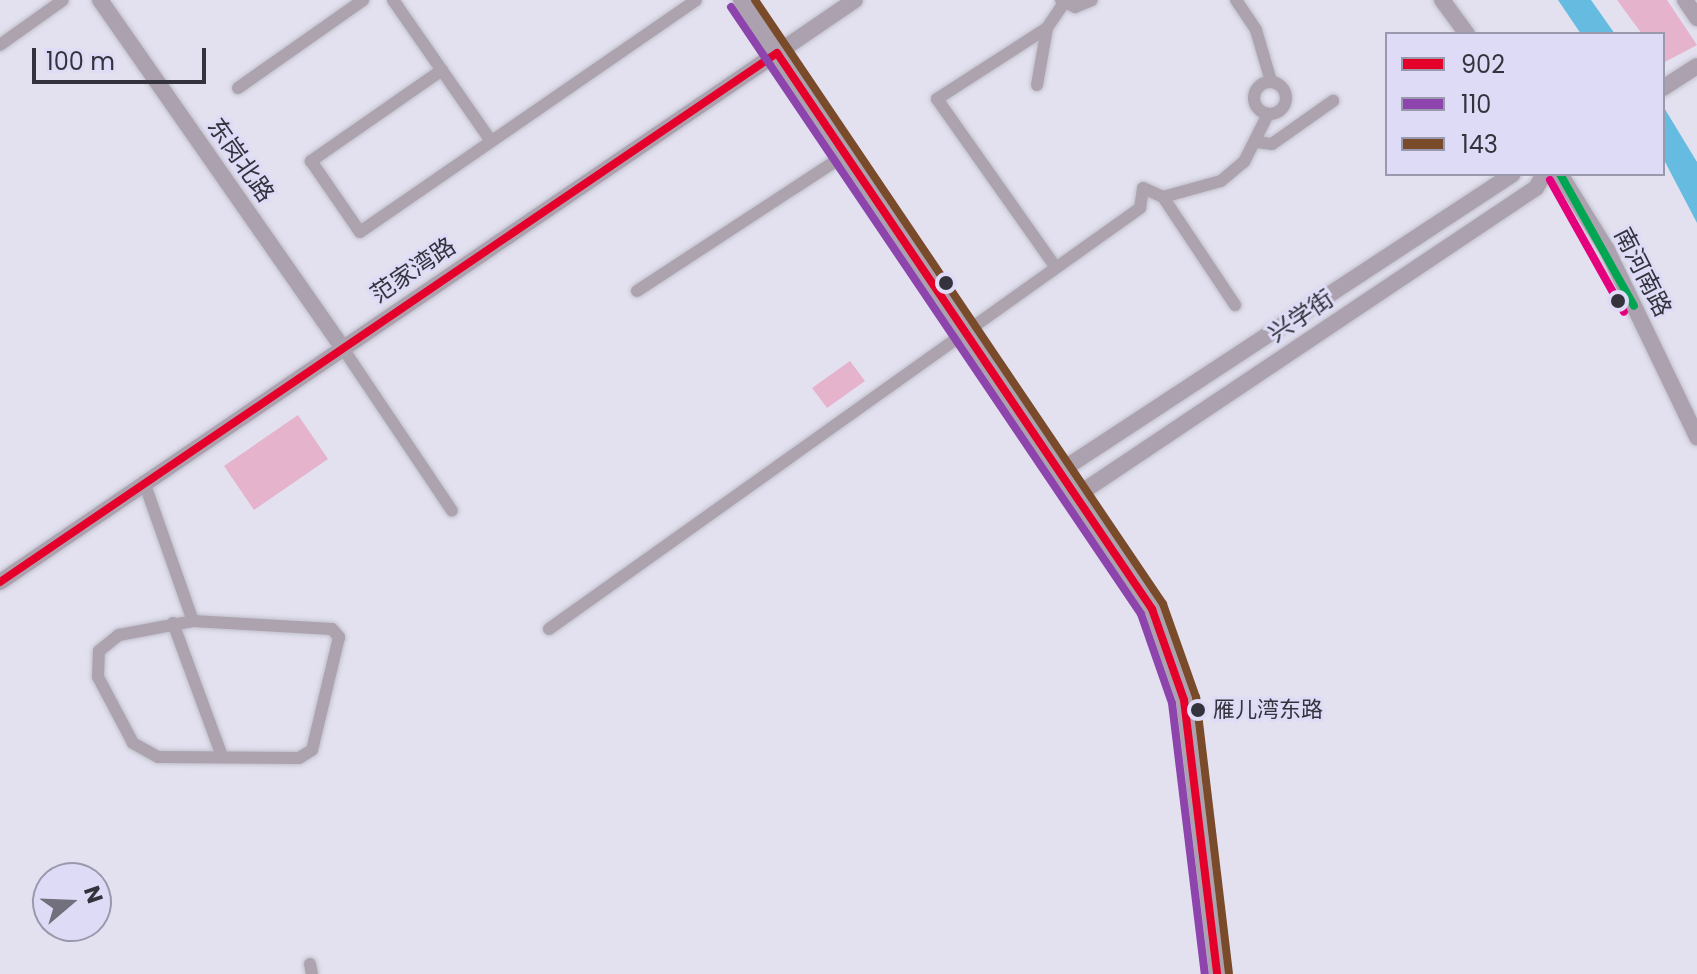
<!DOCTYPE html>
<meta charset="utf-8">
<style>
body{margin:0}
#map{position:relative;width:1697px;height:974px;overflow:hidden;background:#e3e1f0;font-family:Poppins,"Noto Sans SC",sans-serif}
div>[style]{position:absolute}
.green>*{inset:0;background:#e5b3cb}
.water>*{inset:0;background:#65bce0}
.roads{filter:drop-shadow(0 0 2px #c1c0cb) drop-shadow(0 0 2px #c1c0cb)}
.street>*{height:12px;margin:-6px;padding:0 6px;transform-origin:6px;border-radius:6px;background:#aca3af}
.street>.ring{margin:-6px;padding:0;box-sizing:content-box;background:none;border:12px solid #aca3af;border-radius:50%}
.secondary>*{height:16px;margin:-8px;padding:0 8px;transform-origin:8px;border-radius:8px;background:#aca2af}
.bus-1>*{height:8px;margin:-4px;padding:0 4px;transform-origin:4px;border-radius:4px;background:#e4002b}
.bus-2>*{height:8px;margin:-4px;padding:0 4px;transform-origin:4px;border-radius:4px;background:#8e44ad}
.bus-3>*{height:8px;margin:-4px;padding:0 4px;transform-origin:4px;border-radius:4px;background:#7a4b2a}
.bus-4>*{height:8px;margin:-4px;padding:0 4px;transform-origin:4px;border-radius:4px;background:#00a651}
.bus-5>*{height:8px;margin:-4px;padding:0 4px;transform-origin:4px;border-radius:4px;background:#e5007d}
.dots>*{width:22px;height:22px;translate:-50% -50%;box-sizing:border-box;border:4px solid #dedbf6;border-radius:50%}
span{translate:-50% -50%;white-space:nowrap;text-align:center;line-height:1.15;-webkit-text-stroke:6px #dedbf6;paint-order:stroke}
.bus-label{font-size:22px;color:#34333d}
.left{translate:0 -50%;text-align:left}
.street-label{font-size:24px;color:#34333d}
.legend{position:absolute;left:1385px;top:32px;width:280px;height:144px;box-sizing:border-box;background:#dedbf6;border:2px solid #9a98ac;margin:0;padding:10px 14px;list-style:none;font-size:24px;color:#34333d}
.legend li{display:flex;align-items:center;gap:16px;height:40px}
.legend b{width:40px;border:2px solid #9a98ac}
.north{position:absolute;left:32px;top:862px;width:80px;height:80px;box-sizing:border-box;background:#dedbf6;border:2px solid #9a98ac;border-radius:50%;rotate:71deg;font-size:22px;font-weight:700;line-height:32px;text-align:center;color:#34333d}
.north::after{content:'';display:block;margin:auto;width:28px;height:36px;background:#71707c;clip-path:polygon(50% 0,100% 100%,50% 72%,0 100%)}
.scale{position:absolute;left:32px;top:48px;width:174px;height:36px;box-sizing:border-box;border:4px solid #34333d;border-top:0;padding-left:10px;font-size:24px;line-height:28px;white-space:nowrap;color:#34333d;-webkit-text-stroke:6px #dedbf6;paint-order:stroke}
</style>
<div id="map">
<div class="green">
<div style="clip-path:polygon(1617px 0,1667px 0,1697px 45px,1663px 63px,1663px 34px,1642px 34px)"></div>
<div style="clip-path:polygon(850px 361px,865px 381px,827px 408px,812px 388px)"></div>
<div style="clip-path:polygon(298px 415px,328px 459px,254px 510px,224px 466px)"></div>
</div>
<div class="water">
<div style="clip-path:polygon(1558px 0,1591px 0,1615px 34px,1581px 34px)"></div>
<div style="clip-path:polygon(1663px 106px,1697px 162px,1697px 223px,1663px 158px)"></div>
</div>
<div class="roads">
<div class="street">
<div style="left:393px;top:0;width:172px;rotate:55.2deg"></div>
<div style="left:1061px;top:0;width:16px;rotate:27deg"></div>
<div style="left:1075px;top:7px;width:18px;rotate:-22deg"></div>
<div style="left:1236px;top:0;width:36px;rotate:56deg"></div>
<div style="left:1256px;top:30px;width:53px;rotate:73.6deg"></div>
<div style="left:1047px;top:28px;width:131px;rotate:147.2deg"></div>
<div style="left:937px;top:99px;width:203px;rotate:54.8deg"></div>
<div style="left:0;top:45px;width:77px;rotate:-35.5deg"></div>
<div style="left:442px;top:70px;width:160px;rotate:145.2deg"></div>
<div style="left:311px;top:161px;width:86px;rotate:55.4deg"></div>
<div style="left:360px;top:232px;width:408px;rotate:-34.6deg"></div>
<div class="ring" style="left:1254px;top:82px;width:20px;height:20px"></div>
<div style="left:1037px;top:85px;width:58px;rotate:-80deg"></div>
<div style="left:1047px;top:28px;width:30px;rotate:-56deg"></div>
<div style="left:238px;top:88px;width:153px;rotate:-35.1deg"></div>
<div style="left:1257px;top:142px;width:15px;rotate:8deg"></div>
<div style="left:1272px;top:144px;width:75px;rotate:-35.2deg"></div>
<div style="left:1163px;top:197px;width:130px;rotate:56.3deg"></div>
<div style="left:637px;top:291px;width:250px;rotate:-33.2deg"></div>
<div style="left:342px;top:347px;width:197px;rotate:56.1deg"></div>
<div style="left:144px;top:482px;width:147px;rotate:70.6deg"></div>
<div style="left:193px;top:621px;width:139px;rotate:3.3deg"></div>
<div style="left:332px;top:629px;width:11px;rotate:49deg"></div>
<div style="left:339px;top:637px;width:116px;rotate:103.4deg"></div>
<div style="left:312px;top:750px;width:15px;rotate:148deg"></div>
<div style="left:299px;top:758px;width:141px;rotate:-179.6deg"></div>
<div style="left:158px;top:757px;width:29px;rotate:-151deg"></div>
<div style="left:133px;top:743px;width:75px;rotate:-117.9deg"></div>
<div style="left:98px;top:677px;width:26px;rotate:-88deg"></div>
<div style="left:99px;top:651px;width:26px;rotate:-39deg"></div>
<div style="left:119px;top:635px;width:75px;rotate:-10.7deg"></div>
<div style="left:173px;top:623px;width:142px;rotate:69.8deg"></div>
<div style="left:549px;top:629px;width:726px;rotate:-35.46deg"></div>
<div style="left:1140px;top:208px;width:20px;rotate:-81deg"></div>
<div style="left:1143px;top:188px;width:22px;rotate:24deg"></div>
<div style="left:1163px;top:197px;width:60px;rotate:-15.4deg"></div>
<div style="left:1221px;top:181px;width:30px;rotate:-40deg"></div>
<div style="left:1244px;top:162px;width:54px;rotate:-63.4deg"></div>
<div style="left:310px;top:964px;width:10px;rotate:79deg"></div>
</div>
<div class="secondary">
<div style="left:100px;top:0;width:423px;rotate:55.1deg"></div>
<div style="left:741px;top:0;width:735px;rotate:55.99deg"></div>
<div style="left:1152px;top:609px;width:96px;rotate:70.6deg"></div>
<div style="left:1184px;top:700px;width:276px;rotate:83.1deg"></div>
<div style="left:1442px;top:0;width:42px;rotate:53.7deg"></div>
<div style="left:1685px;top:0;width:22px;rotate:56deg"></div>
<div style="left:1663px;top:88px;width:40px;rotate:-32.9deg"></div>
<div style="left:1560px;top:174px;width:89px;rotate:58.3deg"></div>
<div style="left:1607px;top:250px;width:208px;rotate:64.3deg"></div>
<div style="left:1062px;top:470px;width:539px;rotate:-33.28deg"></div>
<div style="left:1079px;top:494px;width:550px;rotate:-33.81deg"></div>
<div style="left:1536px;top:188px;width:16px;rotate:-60deg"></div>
<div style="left:0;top:582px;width:1034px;rotate:-34.24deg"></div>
</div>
</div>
<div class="bus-1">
<div style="left:0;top:582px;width:940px;rotate:-34.25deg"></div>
<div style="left:777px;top:53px;width:671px;rotate:56deg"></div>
<div style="left:1152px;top:609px;width:96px;rotate:70.6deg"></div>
<div style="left:1184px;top:700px;width:276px;rotate:83.1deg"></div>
</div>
<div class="bus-2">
<div style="left:731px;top:7px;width:732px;rotate:55.96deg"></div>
<div style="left:1141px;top:614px;width:94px;rotate:70.8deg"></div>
<div style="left:1172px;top:703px;width:273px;rotate:83.1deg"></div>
</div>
<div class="bus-3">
<div style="left:755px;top:0;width:729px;rotate:55.96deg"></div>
<div style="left:1163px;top:604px;width:99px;rotate:70.5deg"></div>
<div style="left:1196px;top:697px;width:278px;rotate:83.2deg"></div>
</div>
<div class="bus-4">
<div style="left:1560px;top:174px;width:151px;rotate:60.7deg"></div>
</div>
<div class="bus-5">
<div style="left:1550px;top:180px;width:151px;rotate:60.7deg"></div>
</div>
<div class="dots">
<div style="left:946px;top:283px;background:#34333d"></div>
<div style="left:1618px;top:301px;background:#34333d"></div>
<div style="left:1198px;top:710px;background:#34333d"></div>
</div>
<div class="bus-label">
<span class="left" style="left:1213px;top:710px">雁儿湾东路</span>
</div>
<div class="street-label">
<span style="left:241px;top:160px;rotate:55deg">东岗北路</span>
<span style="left:413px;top:270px;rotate:-34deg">范家湾路</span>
<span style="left:1643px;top:272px;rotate:63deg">南河南路</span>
<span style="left:1301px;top:316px;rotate:-34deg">兴学街</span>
</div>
<ul class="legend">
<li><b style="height:10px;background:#e4002b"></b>902</li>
<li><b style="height:10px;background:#8e44ad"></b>110</li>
<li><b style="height:10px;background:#7a4b2a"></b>143</li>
</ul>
<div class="north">N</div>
<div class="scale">100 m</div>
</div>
